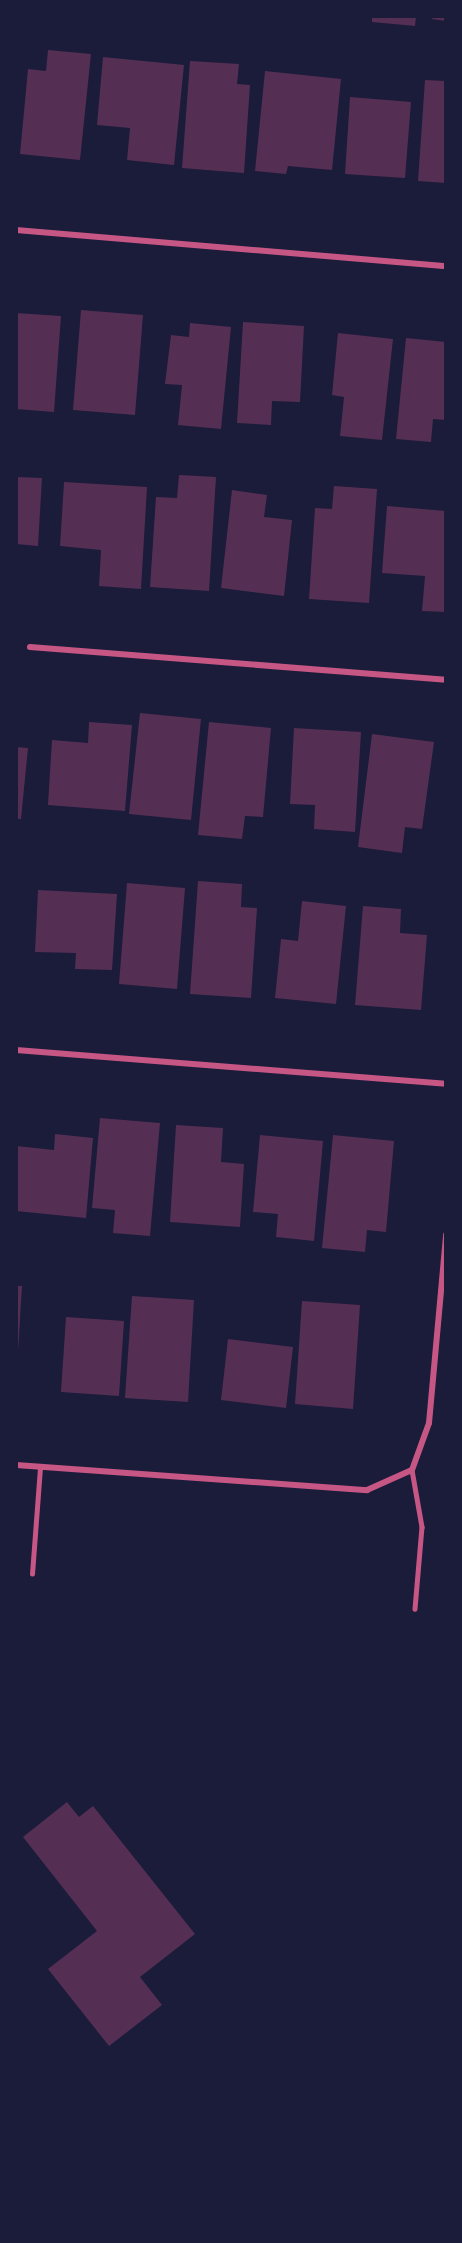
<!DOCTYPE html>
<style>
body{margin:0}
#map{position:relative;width:462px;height:2243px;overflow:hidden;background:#1b1b3a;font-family:"Golos Text",sans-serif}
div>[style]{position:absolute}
.building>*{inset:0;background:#542f53}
.service>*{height:4.5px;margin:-2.25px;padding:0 2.25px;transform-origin:2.25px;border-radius:2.25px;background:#c65784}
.minor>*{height:6px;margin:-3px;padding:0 3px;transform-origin:3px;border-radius:3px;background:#c65784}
span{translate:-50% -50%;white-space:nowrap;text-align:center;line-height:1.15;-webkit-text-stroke:5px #1b1b3a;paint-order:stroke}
.frame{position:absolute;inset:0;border:18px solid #1b1b3a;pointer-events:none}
</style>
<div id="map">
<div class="building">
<div style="clip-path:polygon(372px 16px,416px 16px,415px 26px,372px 22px)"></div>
<div style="clip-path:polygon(432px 16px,446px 16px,446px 21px,432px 19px)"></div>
<div style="clip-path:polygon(48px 50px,91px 54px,80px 160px,20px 154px,28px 69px,46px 71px)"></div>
<div style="clip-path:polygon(103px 57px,184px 65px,174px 165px,127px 160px,130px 128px,97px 125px)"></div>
<div style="clip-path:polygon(190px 61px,239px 64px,237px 84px,250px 85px,244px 173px,182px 168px)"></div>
<div style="clip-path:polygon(265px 71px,341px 79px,332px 170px,288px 166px,286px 174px,255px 171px)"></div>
<div style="clip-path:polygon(425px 80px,446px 81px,446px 183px,418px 181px)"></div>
<div style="clip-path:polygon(350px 97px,411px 102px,405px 178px,345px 174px)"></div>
<div style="clip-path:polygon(81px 310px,143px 315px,135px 415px,73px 410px)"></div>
<div style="clip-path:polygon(16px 313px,61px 316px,54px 412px,16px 409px)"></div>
<div style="clip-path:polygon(243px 322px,304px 326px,300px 402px,272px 401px,271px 425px,237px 423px)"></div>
<div style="clip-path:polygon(190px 323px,231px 327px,221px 429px,178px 425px,182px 385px,165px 384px,171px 335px,189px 337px)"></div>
<div style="clip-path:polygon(338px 333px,393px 339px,382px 440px,340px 436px,344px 397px,332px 395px)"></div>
<div style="clip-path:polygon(406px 338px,446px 342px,446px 420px,433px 419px,431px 442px,396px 439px)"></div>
<div style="clip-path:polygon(179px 475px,216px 477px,209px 591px,150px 587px,156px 497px,177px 498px)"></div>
<div style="clip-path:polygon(16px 477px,42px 478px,38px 546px,16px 544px)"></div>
<div style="clip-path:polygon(64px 482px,147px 487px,141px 589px,99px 586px,101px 550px,60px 546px)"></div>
<div style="clip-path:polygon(334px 486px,377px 489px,369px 603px,309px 599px,315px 508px,332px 509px)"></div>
<div style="clip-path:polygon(232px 490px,267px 495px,264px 517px,292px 520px,284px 596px,221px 588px)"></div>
<div style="clip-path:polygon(387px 506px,446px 511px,446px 612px,422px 611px,425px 576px,382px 573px)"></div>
<div style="clip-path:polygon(140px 713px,201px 719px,191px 820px,129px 814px)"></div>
<div style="clip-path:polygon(89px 722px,132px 725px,125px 811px,48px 805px,52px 740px,88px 743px)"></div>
<div style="clip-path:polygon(209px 722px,271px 728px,263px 817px,245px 816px,242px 839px,198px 835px)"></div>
<div style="clip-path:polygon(294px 728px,361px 732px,355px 832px,314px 829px,315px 805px,290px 804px)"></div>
<div style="clip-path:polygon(372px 734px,434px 742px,422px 829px,405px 827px,402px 853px,358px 847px)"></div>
<div style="clip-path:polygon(16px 747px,28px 748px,21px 819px,16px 819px)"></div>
<div style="clip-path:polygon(198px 881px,242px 884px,241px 907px,257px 908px,251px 998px,190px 994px)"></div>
<div style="clip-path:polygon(127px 883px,185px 888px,177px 989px,119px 984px)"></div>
<div style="clip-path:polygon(38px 890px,117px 894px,112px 970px,75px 969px,76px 953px,35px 952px)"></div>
<div style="clip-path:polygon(302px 901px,346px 906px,336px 1004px,275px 998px,281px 939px,298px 941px)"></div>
<div style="clip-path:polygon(363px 906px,401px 909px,400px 933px,427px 935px,421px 1010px,355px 1005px)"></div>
<div style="clip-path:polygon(100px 1118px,160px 1123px,150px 1236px,113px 1233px,115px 1210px,92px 1208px)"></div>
<div style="clip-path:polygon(176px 1125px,223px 1128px,221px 1162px,244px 1164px,240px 1227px,170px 1222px)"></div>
<div style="clip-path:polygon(55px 1134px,93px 1138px,86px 1218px,16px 1211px,16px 1146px,54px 1150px)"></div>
<div style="clip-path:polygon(260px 1135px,323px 1141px,314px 1241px,276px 1237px,278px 1214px,253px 1212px)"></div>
<div style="clip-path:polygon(333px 1135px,394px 1141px,386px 1232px,367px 1230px,365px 1252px,322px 1248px)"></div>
<div style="clip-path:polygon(16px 1286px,22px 1286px,18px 1351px,16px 1351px)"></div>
<div style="clip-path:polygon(132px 1296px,194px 1300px,188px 1402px,125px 1398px)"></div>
<div style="clip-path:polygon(302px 1301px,360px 1305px,353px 1409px,295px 1404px)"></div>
<div style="clip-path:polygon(66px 1317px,124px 1321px,119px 1396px,61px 1392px)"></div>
<div style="clip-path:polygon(228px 1339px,293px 1347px,286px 1408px,221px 1400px)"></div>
<div style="clip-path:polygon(67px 1802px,79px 1817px,93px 1806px,195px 1934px,140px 1977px,162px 2005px,109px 2046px,48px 1969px,97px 1931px,23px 1837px)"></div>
</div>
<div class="service">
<div style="left:412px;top:1470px;width:58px;rotate:80deg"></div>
<div style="left:422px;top:1527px;width:82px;rotate:94.9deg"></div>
<div style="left:32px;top:1574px;width:107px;rotate:-85.7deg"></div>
</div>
<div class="minor">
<div style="left:16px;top:230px;width:432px;rotate:4.8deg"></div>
<div style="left:30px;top:647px;width:417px;rotate:4.5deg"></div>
<div style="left:16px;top:1050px;width:431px;rotate:4.5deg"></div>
<div style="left:16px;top:1465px;width:352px;rotate:4.1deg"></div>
<div style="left:367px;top:1490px;width:49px;rotate:-24deg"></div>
<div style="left:412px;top:1470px;width:50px;rotate:-70.1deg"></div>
<div style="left:429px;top:1423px;width:189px;rotate:-84.8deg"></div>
</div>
<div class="frame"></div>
</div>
